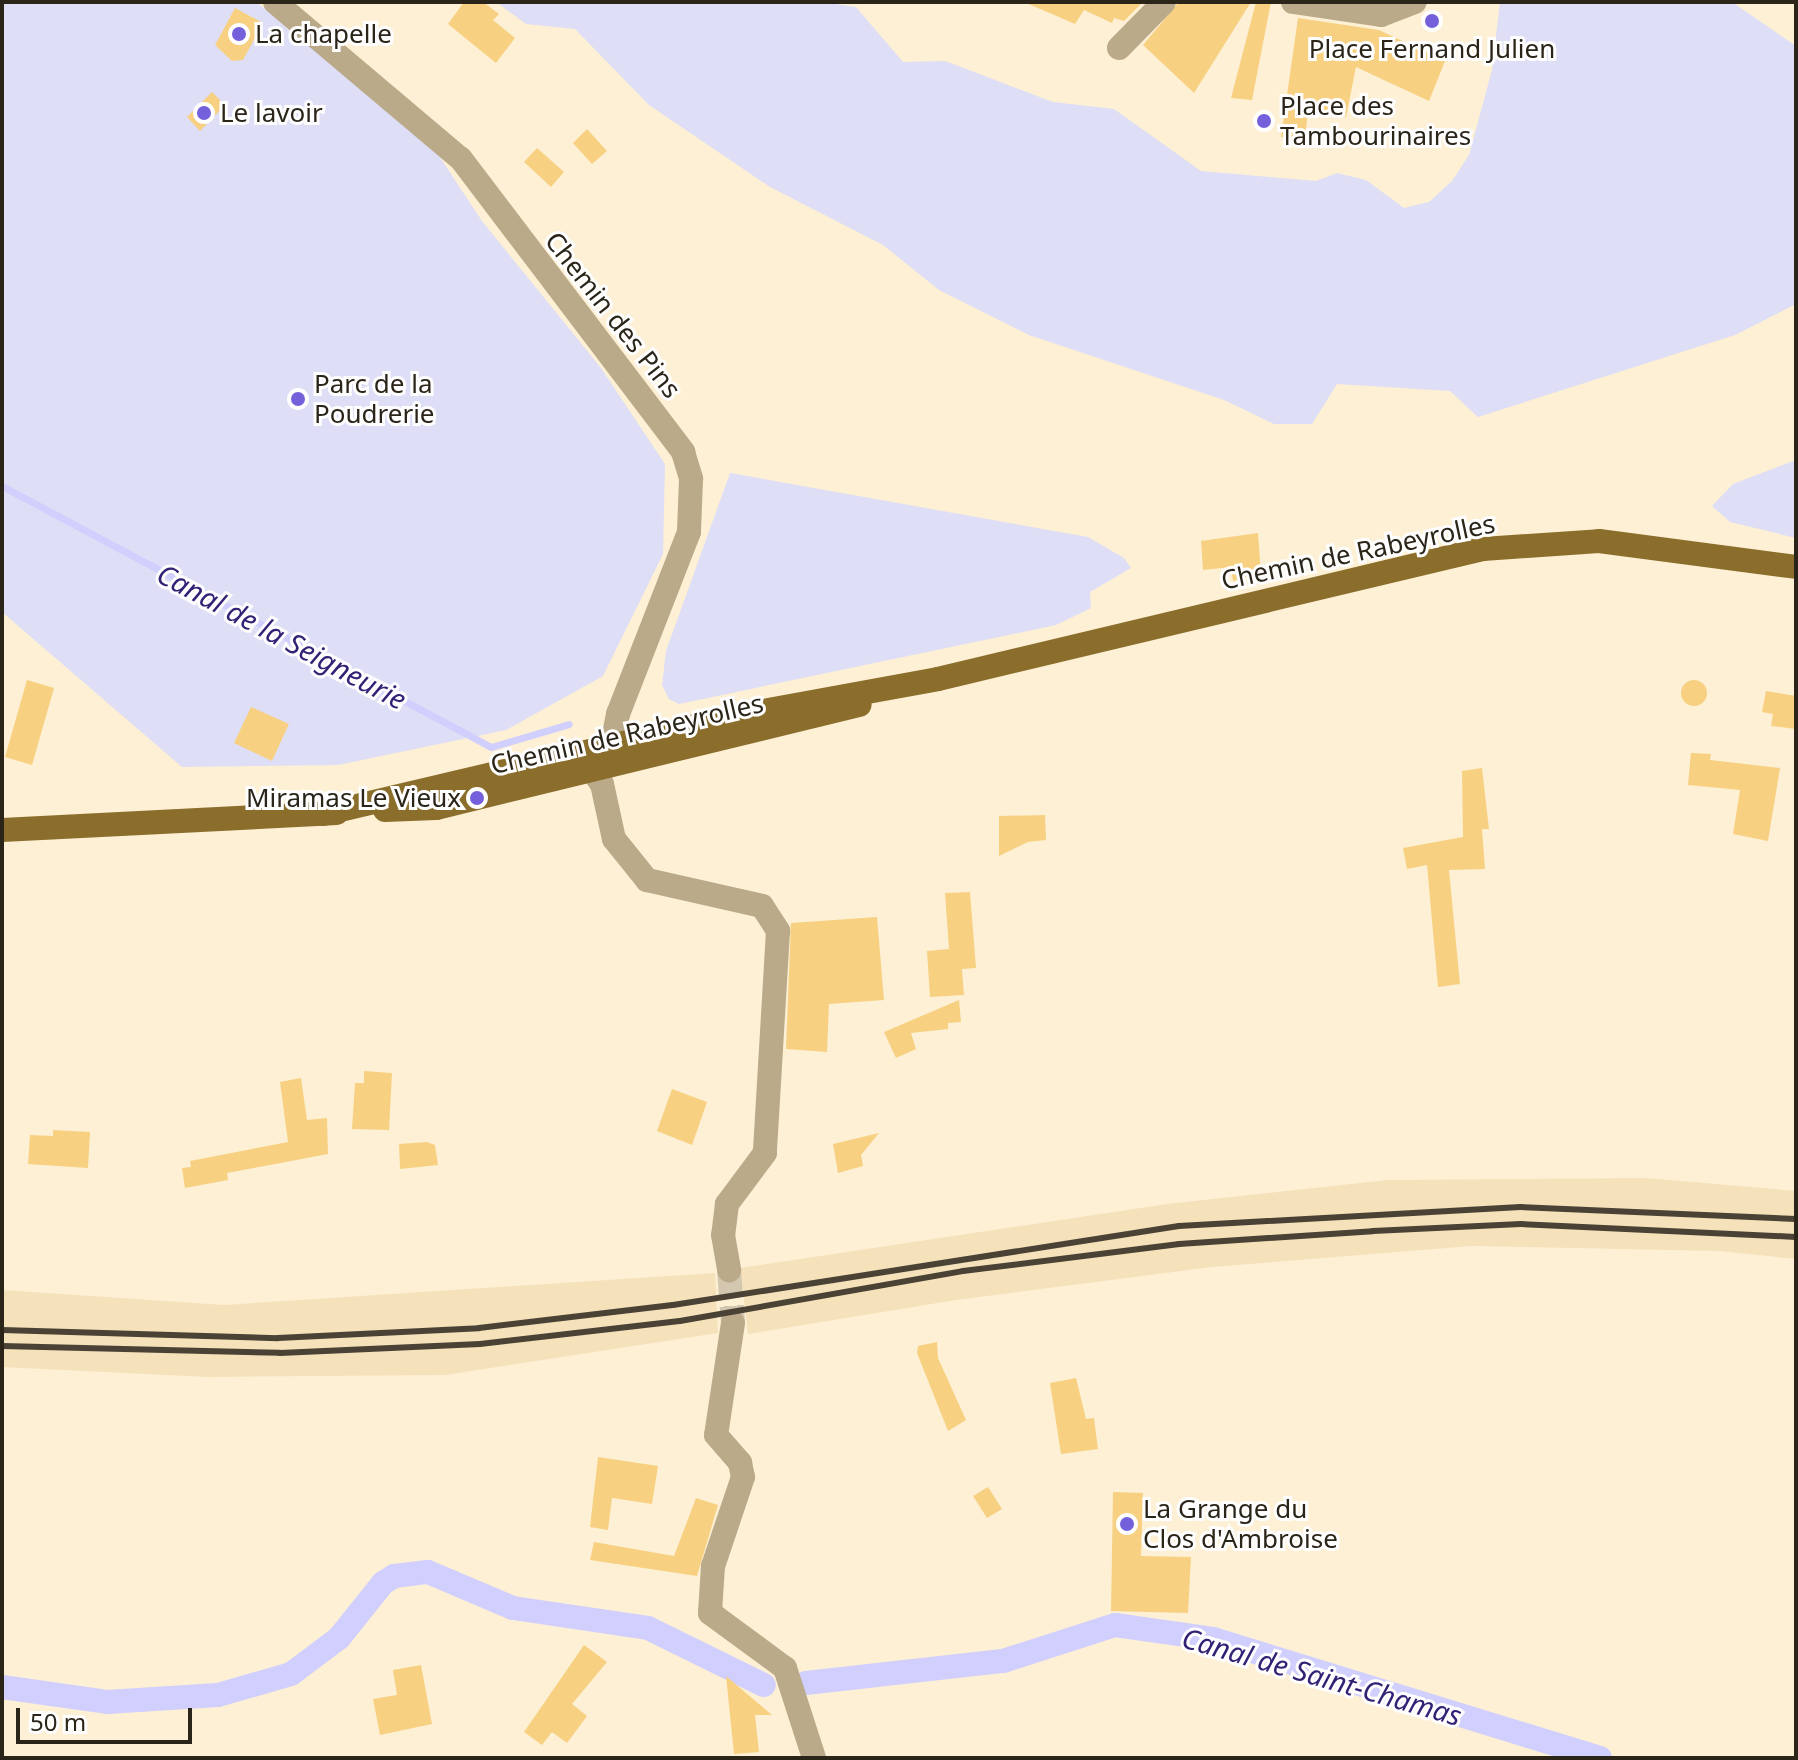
<!DOCTYPE html>
<style>
body{margin:0}
#map{position:relative;width:1798px;height:1760px;overflow:hidden;background:#fdf0d5;font-family:"Noto Sans",sans-serif}
div>[style]{position:absolute}
.built>*{inset:0;background:#f6e2ba}
.green>*{inset:0;background:#dedef6}
.stream>*{height:7px;margin:-3.5px;padding:0 3.5px;transform-origin:3.5px;border-radius:3.5px;background:#d0cffd}
.canal>*{height:24px;margin:-12px;padding:0 12px;transform-origin:12px;border-radius:12px;background:#d0cffd}
.building>*{inset:0;background:#f7d181}
.round{border-radius:50%}
.minor-tunnel>*{height:24px;margin-top:-12px;transform-origin:0;background:repeating-linear-gradient(90deg,#d3c7af 0 24px,transparent 0 36px)}
.minor>*{height:24px;margin:-12px;padding:0 12px;transform-origin:12px;border-radius:12px;background:#baaa89}
.major>*{height:24px;margin:-12px;padding:0 12px;transform-origin:12px;border-radius:12px;background:#8b6e2c}
.rail>*{height:6px;margin:-3px;padding:0 3px;transform-origin:3px;border-radius:3px;background:#4a4335}
.dots>*{width:22px;height:22px;translate:-50% -50%;box-sizing:border-box;border:4px solid #fefefe;border-radius:50%}
span{translate:-50% -50%;white-space:nowrap;text-align:center;line-height:1.15;-webkit-text-stroke:6px #fefefe;paint-order:stroke}
.poi-label{font-size:26px;color:#2b2519}
.left{translate:0 -50%;text-align:left}
.right{translate:-100% -50%;text-align:right}
.street-label{font-size:26px;color:#2b2519}
.water-label{font-size:28px;color:#332176;font-style:italic}
.frame{position:absolute;inset:0;border:4px solid #2b2519;pointer-events:none}
.scale{position:absolute;left:16px;top:1708px;width:176px;height:36px;box-sizing:border-box;border:4px solid #2b2519;border-top:0;padding-left:10px;font-size:24px;line-height:28px;white-space:nowrap;color:#2b2519;-webkit-text-stroke:6px #fefefe;paint-order:stroke}
</style>
<div id="map">
<div class="built">
<div style="clip-path:polygon(1646px 1178px,1796px 1191px,1796px 1259px,1719px 1251px,1472px 1246px,1212px 1267px,956px 1300px,748px 1334px,740px 1268px,1167px 1204px,1388px 1180px)"></div>
<div style="clip-path:polygon(715px 1273px,718px 1333px,445px 1375px,208px 1377px,2px 1367px,2px 1290px,224px 1305px)"></div>
</div>
<div class="green">
<div style="clip-path:polygon(2px 2px,256px 2px,418px 124px,482px 221px,601px 368px,665px 464px,663px 554px,603px 676px,506px 730px,338px 765px,182px 767px,2px 612px)"></div>
<div style="clip-path:polygon(496px 2px,822px 2px,856px 7px,903px 62px,945px 61px,1053px 102px,1114px 109px,1201px 171px,1316px 181px,1337px 173px,1366px 180px,1404px 208px,1429px 202px,1452px 181px,1469px 155px,1492px 70px,1500px 2px,1732px 2px,1796px 46px,1796px 304px,1735px 335px,1478px 417px,1450px 391px,1337px 384px,1312px 424px,1274px 424px,1224px 400px,1029px 335px,939px 290px,883px 245px,770px 187px,649px 105px,575px 29px,526px 24px)"></div>
<div style="clip-path:polygon(1796px 460px,1796px 538px,1730px 522px,1712px 506px,1733px 484px)"></div>
<div style="clip-path:polygon(730px 473px,1088px 537px,1124px 558px,1131px 568px,1090px 592px,1091px 608px,1056px 625px,679px 704px,669px 699px,662px 685px,666px 651px)"></div>
</div>
<div class="stream">
<div style="left:2px;top:486px;width:554px;rotate:28.09deg"></div>
<div style="left:491px;top:747px;width:81px;rotate:-16.4deg"></div>
</div>
<div class="canal">
<div style="left:806px;top:1683px;width:198px;rotate:-6.4deg"></div>
<div style="left:1003px;top:1661px;width:118px;rotate:-17.8deg"></div>
<div style="left:1115px;top:1625px;width:99px;rotate:8.1deg"></div>
<div style="left:1213px;top:1639px;width:405px;rotate:17.1deg"></div>
<div style="left:2px;top:1687px;width:106px;rotate:8.1deg"></div>
<div style="left:107px;top:1702px;width:111px;rotate:-3.6deg"></div>
<div style="left:218px;top:1695px;width:76px;rotate:-16deg"></div>
<div style="left:291px;top:1674px;width:60px;rotate:-36.9deg"></div>
<div style="left:339px;top:1638px;width:70px;rotate:-51.3deg"></div>
<div style="left:383px;top:1583px;width:13px;rotate:-32deg"></div>
<div style="left:394px;top:1576px;width:34px;rotate:-7deg"></div>
<div style="left:428px;top:1572px;width:92px;rotate:23deg"></div>
<div style="left:513px;top:1608px;width:136px;rotate:8.4deg"></div>
<div style="left:648px;top:1628px;width:129px;rotate:26.2deg"></div>
</div>
<div class="building">
<div style="clip-path:polygon(464px 2px,483px 2px,499px 14px,493px 20px,515px 38px,496px 63px,448px 24px)"></div>
<div style="clip-path:polygon(1024px 2px,1143px 2px,1124px 21px,1114px 18px,1112px 23px,1084px 10px,1075px 24px)"></div>
<div style="clip-path:polygon(1179px 2px,1251px 2px,1194px 93px,1143px 45px)"></div>
<div style="clip-path:polygon(1256px 2px,1271px 2px,1252px 100px,1231px 98px)"></div>
<div style="clip-path:polygon(235px 8px,263px 23px,243px 60px,232px 61px,215px 45px)"></div>
<div style="clip-path:polygon(1298px 18px,1379px 30px,1445px 61px,1429px 101px,1356px 67px,1346px 117px,1308px 110px,1305px 139px,1281px 137px)"></div>
<div style="clip-path:polygon(212px 92px,225px 105px,200px 131px,187px 117px)"></div>
<div style="clip-path:polygon(587px 129px,607px 151px,592px 164px,573px 143px)"></div>
<div style="clip-path:polygon(537px 148px,564px 172px,551px 187px,524px 162px)"></div>
<div style="clip-path:polygon(1258px 533px,1261px 574px,1233px 581px,1231px 567px,1203px 570px,1201px 541px)"></div>
<div class="round" style="left:1681px;top:680px;width:26px;height:26px"></div>
<div style="clip-path:polygon(27px 680px,54px 688px,32px 765px,5px 757px)"></div>
<div style="clip-path:polygon(1766px 691px,1796px 696px,1796px 729px,1771px 726px,1773px 714px,1762px 712px)"></div>
<div style="clip-path:polygon(251px 707px,289px 724px,272px 761px,234px 743px)"></div>
<div style="clip-path:polygon(1691px 753px,1711px 754px,1710px 760px,1780px 768px,1768px 841px,1733px 834px,1740px 790px,1688px 785px)"></div>
<div style="clip-path:polygon(1482px 768px,1489px 829px,1482px 829px,1485px 869px,1449px 870px,1460px 984px,1438px 987px,1427px 865px,1407px 869px,1403px 848px,1463px 837px,1462px 771px)"></div>
<div style="clip-path:polygon(1045px 815px,1046px 840px,1028px 842px,999px 856px,999px 816px)"></div>
<div style="clip-path:polygon(970px 892px,976px 968px,962px 969px,964px 995px,930px 997px,927px 951px,949px 949px,945px 893px)"></div>
<div style="clip-path:polygon(877px 917px,884px 1000px,829px 1004px,827px 1052px,786px 1049px,791px 923px)"></div>
<div style="clip-path:polygon(959px 1000px,961px 1022px,948px 1023px,948px 1029px,911px 1033px,916px 1049px,896px 1058px,884px 1032px)"></div>
<div style="clip-path:polygon(364px 1071px,392px 1073px,389px 1130px,352px 1129px,355px 1083px,364px 1083px)"></div>
<div style="clip-path:polygon(301px 1078px,307px 1120px,327px 1118px,328px 1154px,227px 1173px,228px 1180px,185px 1188px,182px 1168px,191px 1167px,190px 1161px,288px 1142px,280px 1082px)"></div>
<div style="clip-path:polygon(672px 1089px,707px 1102px,692px 1145px,657px 1131px)"></div>
<div style="clip-path:polygon(53px 1130px,90px 1132px,88px 1168px,28px 1164px,30px 1135px,53px 1136px)"></div>
<div style="clip-path:polygon(879px 1133px,861px 1155px,863px 1166px,838px 1173px,833px 1144px)"></div>
<div style="clip-path:polygon(427px 1142px,435px 1145px,438px 1165px,400px 1169px,399px 1144px)"></div>
<div style="clip-path:polygon(937px 1342px,938px 1358px,966px 1420px,948px 1431px,917px 1353px,918px 1346px)"></div>
<div style="clip-path:polygon(1076px 1378px,1086px 1419px,1094px 1418px,1098px 1449px,1061px 1454px,1050px 1383px)"></div>
<div style="clip-path:polygon(598px 1457px,658px 1466px,652px 1504px,612px 1498px,608px 1530px,590px 1527px)"></div>
<div style="clip-path:polygon(988px 1487px,1002px 1509px,987px 1518px,973px 1496px)"></div>
<div style="clip-path:polygon(1113px 1492px,1143px 1493px,1141px 1556px,1191px 1557px,1188px 1613px,1111px 1611px)"></div>
<div style="clip-path:polygon(696px 1498px,718px 1505px,697px 1576px,590px 1560px,594px 1542px,674px 1556px)"></div>
<div style="clip-path:polygon(584px 1645px,607px 1662px,572px 1704px,587px 1716px,567px 1743px,552px 1732px,542px 1745px,524px 1732px)"></div>
<div style="clip-path:polygon(421px 1665px,432px 1724px,380px 1735px,373px 1699px,397px 1695px,393px 1670px)"></div>
<div style="clip-path:polygon(726px 1676px,772px 1715px,755px 1715px,759px 1752px,734px 1754px)"></div>
</div>
<div class="minor-tunnel">
<div style="left:729px;top:1270px;width:53px;rotate:85.7deg"></div>
</div>
<div class="minor">
<div style="left:275px;top:2px;width:243px;rotate:40.2deg"></div>
<div style="left:461px;top:159px;width:368px;rotate:52.8deg"></div>
<div style="left:683px;top:452px;width:28px;rotate:73deg"></div>
<div style="left:691px;top:479px;width:53px;rotate:92.2deg"></div>
<div style="left:689px;top:532px;width:195px;rotate:111.3deg"></div>
<div style="left:618px;top:714px;width:32px;rotate:101deg"></div>
<div style="left:612px;top:745px;width:19px;rotate:126deg"></div>
<div style="left:1293px;top:2px;width:89px;rotate:8.4deg"></div>
<div style="left:1381px;top:15px;width:36px;rotate:-21deg"></div>
<div style="left:1119px;top:48px;width:64px;rotate:-45.6deg"></div>
<div style="left:593px;top:772px;width:15px;rotate:53deg"></div>
<div style="left:602px;top:784px;width:56px;rotate:77.7deg"></div>
<div style="left:614px;top:839px;width:53px;rotate:51.2deg"></div>
<div style="left:647px;top:880px;width:118px;rotate:12.7deg"></div>
<div style="left:762px;top:906px;width:30px;rotate:57deg"></div>
<div style="left:778px;top:931px;width:222px;rotate:93.4deg"></div>
<div style="left:765px;top:1153px;width:64px;rotate:126.7deg"></div>
<div style="left:727px;top:1204px;width:31px;rotate:97deg"></div>
<div style="left:723px;top:1235px;width:36px;rotate:80deg"></div>
<div style="left:733px;top:1323px;width:113px;rotate:98.6deg"></div>
<div style="left:716px;top:1435px;width:37px;rotate:49deg"></div>
<div style="left:740px;top:1463px;width:14px;rotate:78deg"></div>
<div style="left:743px;top:1477px;width:94px;rotate:108.6deg"></div>
<div style="left:713px;top:1566px;width:47px;rotate:93.7deg"></div>
<div style="left:710px;top:1613px;width:93px;rotate:36.3deg"></div>
<div style="left:785px;top:1668px;width:95px;rotate:72.1deg"></div>
</div>
<div class="major">
<div style="left:385px;top:810px;width:51px;rotate:-2.2deg"></div>
<div style="left:436px;top:808px;width:436px;rotate:-13.7deg"></div>
<div style="left:323px;top:814px;width:435px;rotate:-13.3deg"></div>
<div style="left:746px;top:714px;width:195px;rotate:-10.3deg"></div>
<div style="left:938px;top:679px;width:560px;rotate:-13.42deg"></div>
<div style="left:1483px;top:549px;width:116px;rotate:-3.9deg"></div>
<div style="left:1599px;top:541px;width:199px;rotate:7.5deg"></div>
<div style="left:2px;top:830px;width:335px;rotate:-2.9deg"></div>
</div>
<div class="rail">
<div style="left:2px;top:1330px;width:276px;rotate:1.7deg"></div>
<div style="left:278px;top:1338px;width:201px;rotate:-2.8deg"></div>
<div style="left:479px;top:1328px;width:195px;rotate:-6.8deg"></div>
<div style="left:673px;top:1305px;width:512px;rotate:-8.87deg"></div>
<div style="left:1179px;top:1226px;width:342px;rotate:-3.2deg"></div>
<div style="left:1520px;top:1207px;width:276px;rotate:2.5deg"></div>
<div style="left:2px;top:1346px;width:278px;rotate:1.4deg"></div>
<div style="left:280px;top:1353px;width:200px;rotate:-2.6deg"></div>
<div style="left:480px;top:1344px;width:201px;rotate:-6.6deg"></div>
<div style="left:680px;top:1321px;width:287px;rotate:-10deg"></div>
<div style="left:963px;top:1271px;width:218px;rotate:-7.1deg"></div>
<div style="left:1179px;top:1244px;width:194px;rotate:-3.8deg"></div>
<div style="left:1373px;top:1231px;width:148px;rotate:-2.7deg"></div>
<div style="left:1521px;top:1224px;width:275px;rotate:2.7deg"></div>
</div>
<div class="dots">
<div style="left:1432px;top:21px;background:#7360da"></div>
<div style="left:239px;top:34px;background:#7360da"></div>
<div style="left:204px;top:113px;background:#7360da"></div>
<div style="left:1264px;top:121px;background:#7360da"></div>
<div style="left:298px;top:399px;background:#7360da"></div>
<div style="left:477px;top:798px;background:#7360da"></div>
<div style="left:1127px;top:1524px;background:#7360da"></div>
</div>
<div class="poi-label">
<span class="left" style="left:255px;top:34px">La chapelle</span>
<span style="left:1432px;top:49px">Place Fernand Julien</span>
<span class="left" style="left:1280px;top:121px">Place des<br>Tambourinaires</span>
<span class="left" style="left:220px;top:113px">Le lavoir</span>
<span class="left" style="left:314px;top:399px">Parc de la<br>Poudrerie</span>
<span class="right" style="left:461px;top:798px">Miramas Le Vieux</span>
<span class="left" style="left:1143px;top:1524px">La Grange du<br>Clos d'Ambroise</span>
</div>
<div class="street-label">
<span style="left:613px;top:315px;rotate:52deg">Chemin des Pins</span>
<span style="left:1358px;top:552px;rotate:-12deg">Chemin de Rabeyrolles</span>
<span style="left:627px;top:734px;rotate:-13deg">Chemin de Rabeyrolles</span>
</div>
<div class="water-label">
<span style="left:282px;top:636px;rotate:28deg">Canal de la Seigneurie</span>
<span style="left:1322px;top:1676px;rotate:16deg">Canal de Saint-Chamas</span>
</div>
<div class="frame"></div>
<div class="scale">50 m</div>
</div>
